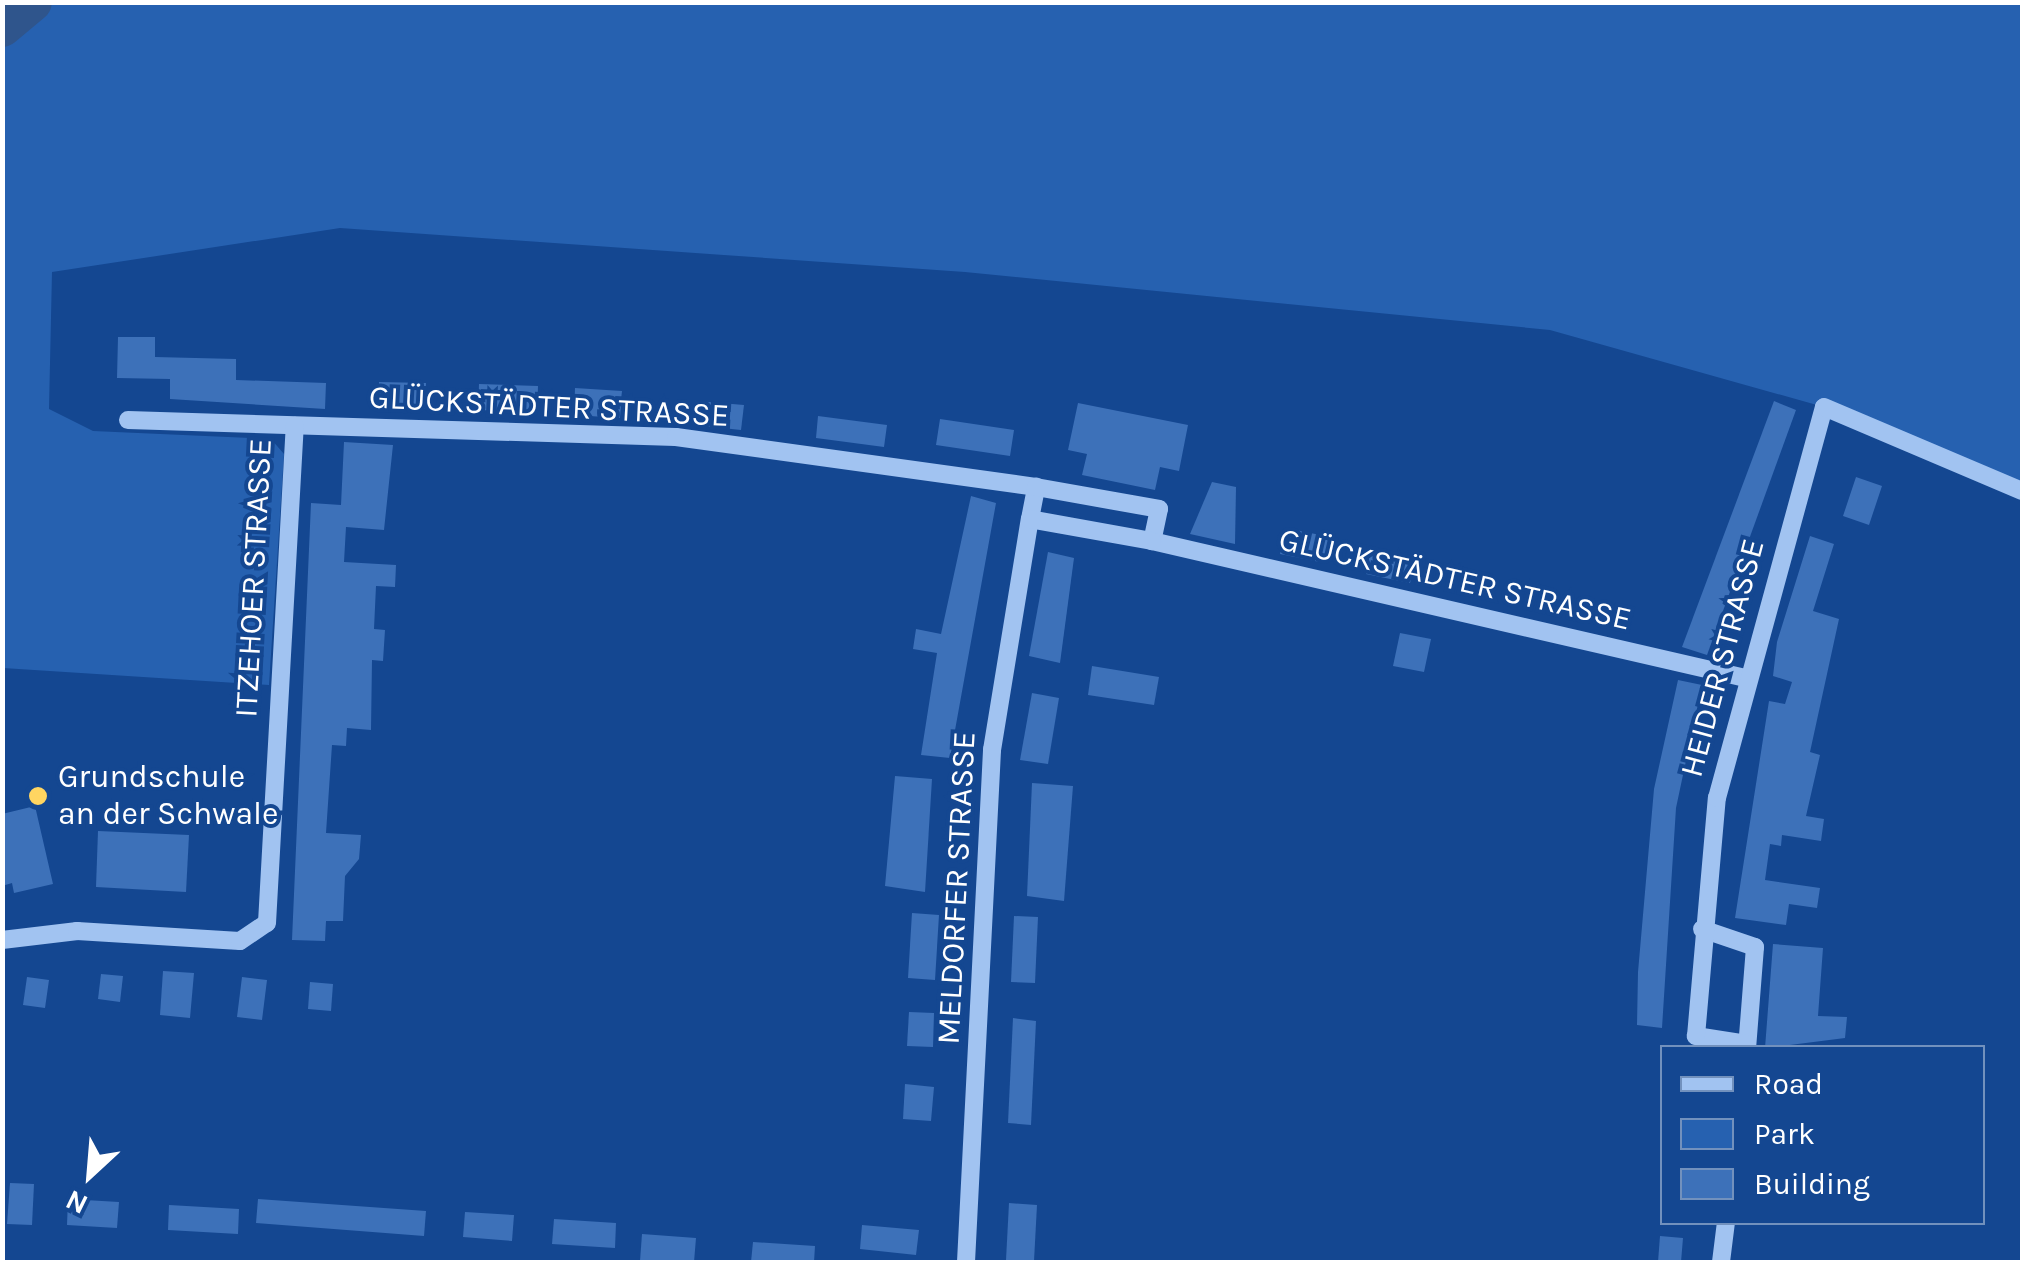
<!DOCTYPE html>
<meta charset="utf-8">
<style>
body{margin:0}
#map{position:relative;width:2025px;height:1265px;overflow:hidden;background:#144791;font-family:Karla,sans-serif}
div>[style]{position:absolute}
.green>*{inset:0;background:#2661b0}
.river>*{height:40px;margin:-20px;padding:0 20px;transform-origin:20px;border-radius:20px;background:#2f558c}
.building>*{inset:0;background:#3d71b9}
.minor>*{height:18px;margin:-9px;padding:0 9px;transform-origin:9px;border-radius:9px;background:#a1c3f1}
.dots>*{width:28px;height:28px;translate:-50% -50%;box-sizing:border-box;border:5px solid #144791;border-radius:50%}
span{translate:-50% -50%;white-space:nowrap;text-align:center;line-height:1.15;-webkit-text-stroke:8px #144791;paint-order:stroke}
.street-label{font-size:32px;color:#fff}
.poi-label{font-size:32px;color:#fff}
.left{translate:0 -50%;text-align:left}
.frame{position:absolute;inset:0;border:5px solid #fff;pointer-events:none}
.legend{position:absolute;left:1660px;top:1045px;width:325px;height:180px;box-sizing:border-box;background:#144791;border:2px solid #7291bd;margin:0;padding:12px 18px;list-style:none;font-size:30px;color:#fff}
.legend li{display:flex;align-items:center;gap:20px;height:50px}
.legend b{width:50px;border:2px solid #7291bd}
.north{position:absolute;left:40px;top:1125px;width:100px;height:100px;-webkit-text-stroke:8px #144791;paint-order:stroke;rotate:206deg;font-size:28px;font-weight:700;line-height:40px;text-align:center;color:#fff}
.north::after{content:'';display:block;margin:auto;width:35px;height:45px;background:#fff;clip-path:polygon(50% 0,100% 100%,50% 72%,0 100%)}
</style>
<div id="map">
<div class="green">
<div style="clip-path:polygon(2px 3px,2022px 3px,2022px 491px,1824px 407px,1550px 330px,965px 272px,340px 228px,52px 272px,49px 409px,93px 431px,271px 439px,284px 454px,269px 685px,3px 668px)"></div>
</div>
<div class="river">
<div style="left:2px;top:27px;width:39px;rotate:-40deg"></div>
</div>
<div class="building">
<div style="clip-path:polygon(118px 337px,155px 337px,155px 357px,236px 359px,236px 380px,326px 383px,325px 409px,170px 399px,170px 379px,117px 378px)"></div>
<div style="clip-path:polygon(379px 382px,426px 383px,425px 409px,378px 408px)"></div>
<div style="clip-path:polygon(479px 384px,538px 386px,537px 412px,478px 410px)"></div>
<div style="clip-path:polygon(575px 388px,622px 391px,620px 418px,574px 415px)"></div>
<div style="clip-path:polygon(697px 401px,744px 405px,741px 430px,694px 425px)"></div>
<div style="clip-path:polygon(1774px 401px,1796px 410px,1707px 655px,1682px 647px)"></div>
<div style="clip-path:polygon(1078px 403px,1188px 425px,1179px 471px,1160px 467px,1155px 490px,1082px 475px,1087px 454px,1068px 450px)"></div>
<div style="clip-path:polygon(818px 416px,887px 425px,884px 447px,816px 438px)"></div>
<div style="clip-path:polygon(940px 419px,1014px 430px,1010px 456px,936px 445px)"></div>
<div style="clip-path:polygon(344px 442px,393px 445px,384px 530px,346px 527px,344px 562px,396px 565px,395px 587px,376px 586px,374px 629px,385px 630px,383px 661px,372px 660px,371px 730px,347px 728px,346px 746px,332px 745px,326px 833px,361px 835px,359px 859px,345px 876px,343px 921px,326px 921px,325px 941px,292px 940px,311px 503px,341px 505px)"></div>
<div style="clip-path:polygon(1856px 477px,1882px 486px,1869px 525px,1843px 516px)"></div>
<div style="clip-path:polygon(1212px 482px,1236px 487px,1235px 544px,1190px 534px)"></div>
<div style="clip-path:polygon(971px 496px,996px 503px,950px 758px,921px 755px,937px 653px,913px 649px,916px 629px,941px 634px)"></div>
<div style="clip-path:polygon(1286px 528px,1330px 537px,1325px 563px,1280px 554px)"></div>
<div style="clip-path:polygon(1810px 536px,1834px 544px,1813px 611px,1839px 619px,1810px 752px,1820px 755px,1806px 816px,1824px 819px,1821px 841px,1782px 835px,1781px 846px,1770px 844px,1765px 880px,1820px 888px,1817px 908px,1789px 904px,1786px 925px,1735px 918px,1769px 701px,1785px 704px,1792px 682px,1773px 676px,1777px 642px)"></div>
<div style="clip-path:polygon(1371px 548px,1416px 557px,1410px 583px,1366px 574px)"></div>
<div style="clip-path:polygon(1048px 552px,1074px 558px,1060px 663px,1029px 656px)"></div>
<div style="clip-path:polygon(1400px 633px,1431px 639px,1424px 672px,1393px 666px)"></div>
<div style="clip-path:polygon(1092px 666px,1159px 677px,1154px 705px,1088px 695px)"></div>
<div style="clip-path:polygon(1678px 680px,1702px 685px,1676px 808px,1662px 1028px,1637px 1025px,1638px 972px,1654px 789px)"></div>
<div style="clip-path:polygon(1032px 693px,1059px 698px,1048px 764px,1020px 760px)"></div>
<div style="clip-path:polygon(895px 776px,932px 779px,925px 892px,885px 886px)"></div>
<div style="clip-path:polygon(1032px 783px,1073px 786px,1064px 901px,1027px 896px)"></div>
<div style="clip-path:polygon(35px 806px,53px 884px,14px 893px,12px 883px,2px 886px,2px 814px)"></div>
<div style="clip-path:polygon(98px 831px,189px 835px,186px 892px,96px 887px)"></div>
<div style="clip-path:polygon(912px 913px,939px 915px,935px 980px,908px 978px)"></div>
<div style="clip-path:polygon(1014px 916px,1038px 917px,1035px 983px,1011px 982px)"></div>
<div style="clip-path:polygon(1773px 944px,1823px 948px,1818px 1016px,1847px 1017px,1845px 1038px,1765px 1048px)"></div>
<div style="clip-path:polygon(163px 971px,194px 973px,190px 1018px,160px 1015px)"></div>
<div style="clip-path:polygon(101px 974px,123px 976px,120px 1002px,98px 999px)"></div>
<div style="clip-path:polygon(27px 977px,49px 980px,45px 1008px,23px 1005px)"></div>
<div style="clip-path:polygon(242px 977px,267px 980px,262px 1020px,237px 1017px)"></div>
<div style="clip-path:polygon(310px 982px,333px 984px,331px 1011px,308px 1009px)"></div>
<div style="clip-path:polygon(909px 1012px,934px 1013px,933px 1047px,907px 1046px)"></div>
<div style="clip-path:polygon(1013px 1018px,1036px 1021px,1031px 1125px,1008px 1123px)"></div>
<div style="clip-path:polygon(905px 1084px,934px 1087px,931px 1121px,903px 1119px)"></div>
<div style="clip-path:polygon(10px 1183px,34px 1184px,32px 1225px,7px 1224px)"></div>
<div style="clip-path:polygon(68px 1199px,119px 1202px,117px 1228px,67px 1225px)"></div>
<div style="clip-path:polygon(258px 1199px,426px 1211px,424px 1236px,256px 1223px)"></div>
<div style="clip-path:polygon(1009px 1203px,1037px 1205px,1034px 1261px,1006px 1260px)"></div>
<div style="clip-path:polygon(169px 1205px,239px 1209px,238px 1234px,168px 1230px)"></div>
<div style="clip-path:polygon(465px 1212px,514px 1215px,512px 1241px,463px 1237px)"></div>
<div style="clip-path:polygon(554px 1219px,616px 1223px,615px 1248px,552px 1244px)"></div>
<div style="clip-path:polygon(862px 1225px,919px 1230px,916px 1255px,860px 1249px)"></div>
<div style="clip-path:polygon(642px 1234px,696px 1238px,694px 1262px,640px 1261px)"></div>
<div style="clip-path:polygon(1660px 1236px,1683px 1238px,1681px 1262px,1658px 1262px)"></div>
<div style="clip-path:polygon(753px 1242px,815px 1246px,814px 1262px,751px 1262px)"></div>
</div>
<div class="minor">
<div style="left:128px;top:420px;width:548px;rotate:1.78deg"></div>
<div style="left:676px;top:437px;width:363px;rotate:7.9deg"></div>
<div style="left:1152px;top:541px;width:609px;rotate:13.01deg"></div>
<div style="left:1702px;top:929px;width:56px;rotate:18.8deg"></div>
<div style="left:1755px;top:947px;width:101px;rotate:94.5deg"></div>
<div style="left:2px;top:940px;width:76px;rotate:-6.8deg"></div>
<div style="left:77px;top:931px;width:163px;rotate:3.5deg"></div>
<div style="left:240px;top:941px;width:32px;rotate:-34deg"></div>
<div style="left:267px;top:923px;width:498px;rotate:-86.8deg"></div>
<div style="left:1747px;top:1044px;width:52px;rotate:-171.1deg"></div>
<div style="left:1696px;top:1036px;width:239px;rotate:-85deg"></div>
<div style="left:1717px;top:798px;width:405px;rotate:-74.7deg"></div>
<div style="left:1824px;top:407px;width:215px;rotate:23deg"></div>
<div style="left:966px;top:1262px;width:513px;rotate:-87.09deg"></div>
<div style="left:992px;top:750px;width:234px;rotate:-80.7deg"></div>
<div style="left:1030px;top:519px;width:33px;rotate:-79deg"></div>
<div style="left:1036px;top:487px;width:125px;rotate:10.1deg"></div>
<div style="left:1159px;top:509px;width:33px;rotate:102deg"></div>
<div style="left:1152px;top:541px;width:124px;rotate:-169.8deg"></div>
<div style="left:1721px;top:1262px;width:40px;rotate:-82.9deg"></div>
</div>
<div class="dots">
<div style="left:38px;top:796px;background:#ffd561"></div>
</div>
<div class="street-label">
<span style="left:549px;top:407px;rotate:3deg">GLÜCKSTÄDTER STRASSE</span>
<span style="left:254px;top:578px;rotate:-87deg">ITZEHOER STRASSE</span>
<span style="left:1455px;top:580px;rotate:13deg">GLÜCKSTÄDTER STRASSE</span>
<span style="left:1723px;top:658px;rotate:-75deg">HEIDER STRASSE</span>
<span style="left:957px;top:888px;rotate:-87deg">MELDORFER STRASSE</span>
</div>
<div class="poi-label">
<span class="left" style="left:58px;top:796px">Grundschule<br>an der Schwale</span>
</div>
<div class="frame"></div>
<ul class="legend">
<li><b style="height:12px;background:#a1c3f1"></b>Road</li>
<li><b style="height:28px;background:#2661b0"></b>Park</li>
<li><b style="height:28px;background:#3d71b9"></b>Building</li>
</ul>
<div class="north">N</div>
</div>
